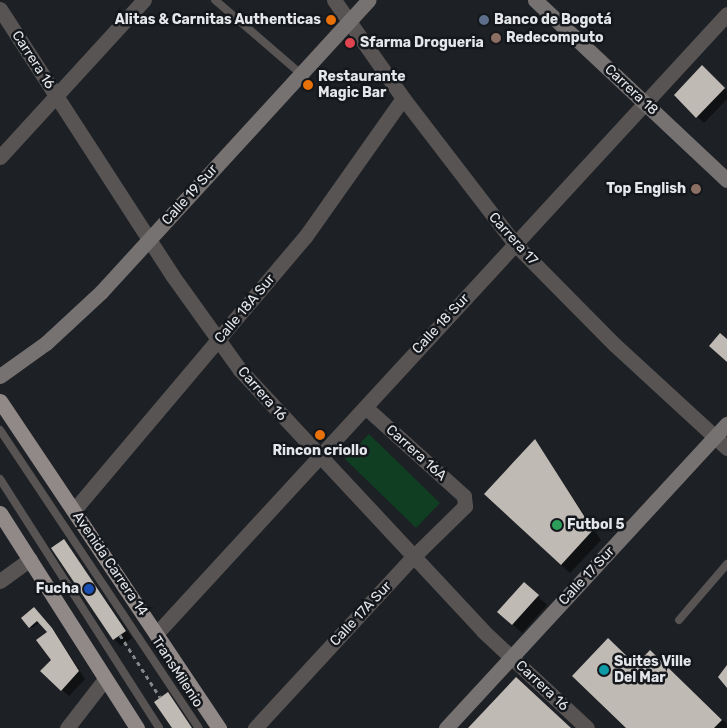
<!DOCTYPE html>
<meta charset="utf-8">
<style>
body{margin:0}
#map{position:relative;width:727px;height:728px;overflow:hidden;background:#1d2024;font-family:Rubik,sans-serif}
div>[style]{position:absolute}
.green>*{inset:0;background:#0f3e22}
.shadow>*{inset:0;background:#0007}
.building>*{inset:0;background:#c0bab5}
.path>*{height:3px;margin-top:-1.5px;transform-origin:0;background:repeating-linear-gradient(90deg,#86888c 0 4px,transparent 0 8px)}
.lane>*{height:8px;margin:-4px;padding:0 4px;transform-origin:4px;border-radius:4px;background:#585454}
.street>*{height:15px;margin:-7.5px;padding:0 7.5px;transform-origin:7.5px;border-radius:7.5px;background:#585454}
.secondary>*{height:15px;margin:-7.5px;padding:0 7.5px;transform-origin:7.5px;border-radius:7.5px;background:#777272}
.primary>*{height:15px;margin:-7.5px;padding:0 7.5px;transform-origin:7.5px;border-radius:7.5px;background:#908988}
.dots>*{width:14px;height:14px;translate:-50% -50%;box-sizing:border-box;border:2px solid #14171b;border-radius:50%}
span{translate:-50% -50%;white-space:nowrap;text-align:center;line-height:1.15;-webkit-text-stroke:5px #14171b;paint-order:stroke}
.poi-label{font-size:14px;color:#e4e6e9;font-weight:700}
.right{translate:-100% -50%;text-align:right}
.left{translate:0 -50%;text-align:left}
.street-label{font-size:14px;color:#e4e6e9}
</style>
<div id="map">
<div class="green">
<div style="clip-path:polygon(369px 434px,440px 503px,416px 528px,345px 459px)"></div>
</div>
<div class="shadow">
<div style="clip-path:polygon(702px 67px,727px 91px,727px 99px,704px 123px,675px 95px)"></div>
<div style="clip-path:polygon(535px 441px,601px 540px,570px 573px,494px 503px)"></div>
<div style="clip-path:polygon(64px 540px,132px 638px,121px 646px,114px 639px)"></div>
<div style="clip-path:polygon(524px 584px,547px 605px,522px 633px,508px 620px)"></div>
<div style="clip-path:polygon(34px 608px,56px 634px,85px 679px,69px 696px,48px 678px,54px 661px,48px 632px,40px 622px,32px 628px,22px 618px)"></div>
<div style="clip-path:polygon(650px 652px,726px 723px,727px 728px,628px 728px,636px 667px)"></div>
</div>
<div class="building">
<div style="clip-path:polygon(702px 65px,725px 88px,696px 118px,674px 95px)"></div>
<div style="clip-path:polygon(720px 333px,727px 339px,727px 362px,709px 346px)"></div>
<div style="clip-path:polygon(535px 439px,593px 530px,561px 565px,484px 494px)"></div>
<div style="clip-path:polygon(64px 539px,126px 631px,113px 640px,51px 548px)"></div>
<div style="clip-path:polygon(524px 582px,539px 595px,512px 625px,497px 612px)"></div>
<div style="clip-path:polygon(34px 607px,52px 628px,79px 671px,61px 691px,40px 671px,51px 660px,36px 640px,47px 632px,37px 621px,29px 628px,21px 618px)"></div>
<div style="clip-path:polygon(608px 638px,636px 665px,650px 650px,722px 720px,714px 728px,626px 728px,572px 676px)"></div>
<div style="clip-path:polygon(727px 665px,727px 688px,718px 677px)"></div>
<div style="clip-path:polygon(516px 677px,571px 728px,468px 728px)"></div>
<div style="clip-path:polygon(168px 692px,192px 728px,172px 728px,154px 702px)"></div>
</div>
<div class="path">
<div style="left:120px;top:635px;width:74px;rotate:57.2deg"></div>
</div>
<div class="lane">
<div style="left:215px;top:0;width:113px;rotate:40.7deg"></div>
<div style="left:0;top:430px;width:358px;rotate:56.3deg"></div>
<div style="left:0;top:479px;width:295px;rotate:57.4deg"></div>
<div style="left:679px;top:620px;width:74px;rotate:-49.4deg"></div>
</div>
<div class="street">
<div style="left:334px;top:0;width:120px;rotate:54.9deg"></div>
<div style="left:403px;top:98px;width:184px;rotate:52.5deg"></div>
<div style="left:515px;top:244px;width:142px;rotate:45.3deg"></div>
<div style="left:615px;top:345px;width:152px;rotate:42.6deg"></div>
<div style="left:0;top:9px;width:317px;rotate:57.1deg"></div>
<div style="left:172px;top:275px;width:117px;rotate:54.4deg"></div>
<div style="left:240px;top:370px;width:357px;rotate:47deg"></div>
<div style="left:483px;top:631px;width:142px;rotate:43deg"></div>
<div style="left:0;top:157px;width:213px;rotate:-47.5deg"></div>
<div style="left:74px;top:510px;width:358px;rotate:-49.8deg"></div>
<div style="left:305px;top:237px;width:170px;rotate:-54.8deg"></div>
<div style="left:0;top:581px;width:37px;rotate:-36deg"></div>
<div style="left:156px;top:634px;width:843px;rotate:-47.36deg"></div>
<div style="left:67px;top:728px;width:62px;rotate:-52.2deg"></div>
<div style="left:255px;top:728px;width:233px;rotate:-47.3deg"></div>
<div style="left:413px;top:557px;width:73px;rotate:-44.4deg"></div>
<div style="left:465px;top:506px;width:10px;rotate:-96deg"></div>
<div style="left:464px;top:496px;width:133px;rotate:-138deg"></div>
</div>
<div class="secondary">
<div style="left:535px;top:0;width:263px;rotate:43.2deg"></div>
<div style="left:0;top:376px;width:57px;rotate:-35.7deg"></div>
<div style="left:46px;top:343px;width:75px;rotate:-42.8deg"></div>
<div style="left:101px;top:292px;width:396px;rotate:-47.5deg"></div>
<div style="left:446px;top:728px;width:414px;rotate:-47.3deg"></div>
</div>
<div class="primary">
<div style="left:0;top:401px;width:394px;rotate:56.2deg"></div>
<div style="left:0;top:513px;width:255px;rotate:57.5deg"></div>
</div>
<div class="dots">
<div style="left:331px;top:20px;background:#e8710a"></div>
<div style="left:484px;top:20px;background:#5c6f8a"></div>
<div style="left:496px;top:38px;background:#8d6e63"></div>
<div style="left:350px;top:43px;background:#e0444e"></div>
<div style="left:308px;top:85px;background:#e8710a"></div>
<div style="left:696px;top:189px;background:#8d6e63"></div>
<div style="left:320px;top:435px;background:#e8710a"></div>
<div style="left:557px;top:525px;background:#2e9e5b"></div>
<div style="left:89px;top:589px;background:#1a4fb4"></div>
<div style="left:604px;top:670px;background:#0f9aa8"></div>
</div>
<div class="poi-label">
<span class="right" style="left:321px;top:20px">Alitas &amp; Carnitas Authenticas</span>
<span class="left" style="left:494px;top:20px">Banco de Bogotá</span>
<span class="left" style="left:506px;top:38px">Redecomputo</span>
<span class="left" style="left:360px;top:43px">Sfarma Drogueria</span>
<span class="left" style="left:318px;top:85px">Restaurante<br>Magic Bar</span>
<span class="right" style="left:686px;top:189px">Top English</span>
<span style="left:320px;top:451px">Rincon criollo</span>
<span class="left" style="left:567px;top:525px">Futbol 5</span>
<span class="right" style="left:79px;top:589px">Fucha</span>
<span class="left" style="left:614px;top:670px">Suites Ville<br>Del Mar</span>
</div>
<div class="street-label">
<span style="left:33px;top:60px;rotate:57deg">Carrera 16</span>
<span style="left:631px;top:90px;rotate:43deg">Carrera 18</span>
<span style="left:190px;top:195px;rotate:-48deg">Calle 19 Sur</span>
<span style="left:513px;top:239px;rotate:48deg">Carrera 17</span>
<span style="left:245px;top:309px;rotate:-50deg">Calle 18A Sur</span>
<span style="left:441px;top:324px;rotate:-47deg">Calle 18 Sur</span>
<span style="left:262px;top:394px;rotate:49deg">Carrera 16</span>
<span style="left:416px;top:453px;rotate:42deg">Carrera 16A</span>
<span style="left:110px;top:564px;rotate:56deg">Avenida Carrera 14</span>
<span style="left:587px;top:576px;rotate:-47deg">Calle 17 Sur</span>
<span style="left:361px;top:614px;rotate:-47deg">Calle 17A Sur</span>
<span style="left:177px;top:672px;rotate:57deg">TransMilenio</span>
<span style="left:542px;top:686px;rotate:43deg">Carrera 16</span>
</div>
</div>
